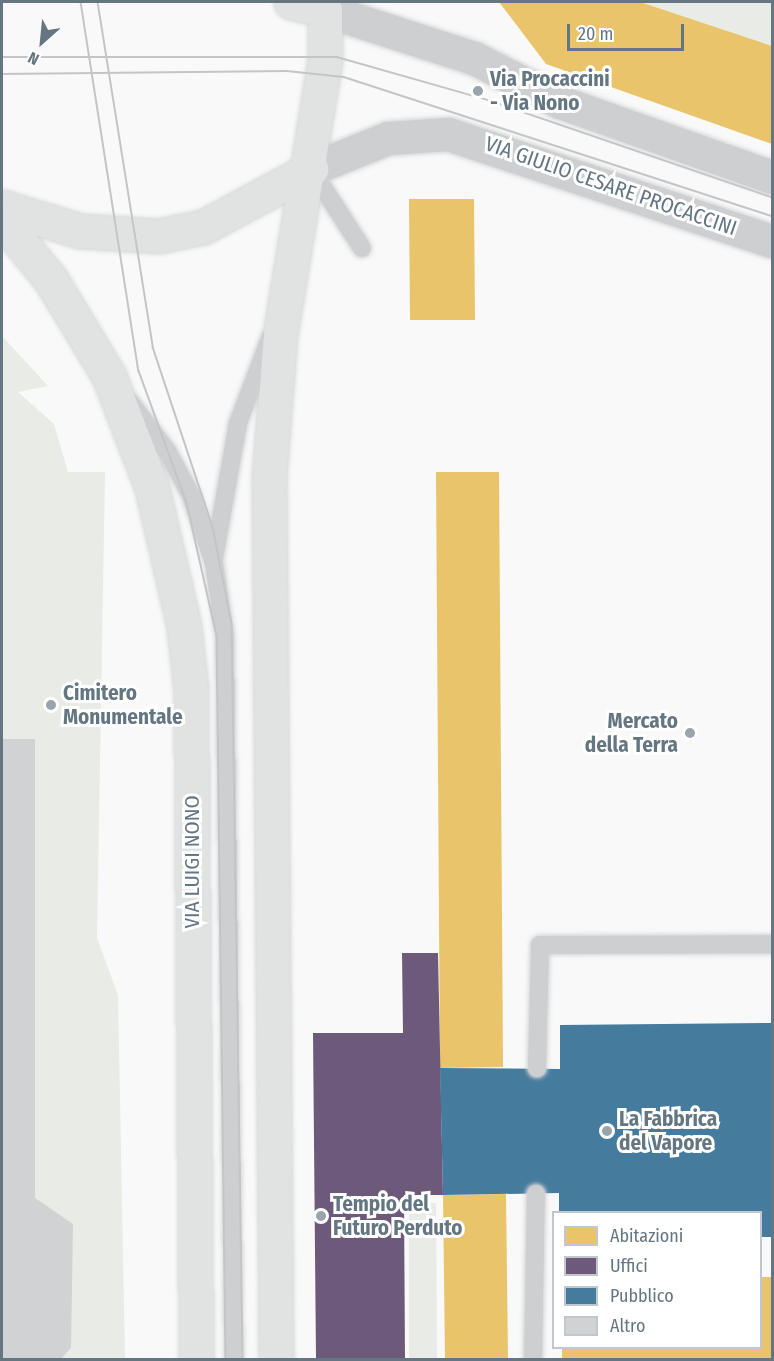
<!DOCTYPE html>
<style>
body{margin:0}
#map{position:relative;width:774px;height:1361px;overflow:hidden;background:#f9f9f9;font-family:"Fira Sans Condensed",sans-serif}
div>[style]{position:absolute}
.green>*{inset:0;background:#e8ebe6}
.homes>*{inset:0;background:#e9c46a}
.offices>*{inset:0;background:#6d597a}
.public>*{inset:0;background:#457b9d}
.building>*{inset:0;background:#d0d2d3}
.roads{filter:drop-shadow(0 0 2px #d5d6d7) drop-shadow(0 0 2px #d5d6d7)}
.service>*{height:18px;margin:-9px;padding:0 9px;transform-origin:9px;border-radius:9px;background:#cecfd0}
.tertiary>*{height:33px;margin:-16.5px;padding:0 16.5px;transform-origin:16.5px;border-radius:16.5px;background:#cecfd0}
.secondary>*{height:33px;margin:-16.5px;padding:0 16.5px;transform-origin:16.5px;border-radius:16.5px;background:#e1e2e2}
.tram>*{height:1.5px;margin:-0.75px;padding:0 0.75px;transform-origin:0.75px;border-radius:0.75px;background:#c3c5c6}
.dots>*{width:16px;height:16px;translate:-50% -50%;box-sizing:border-box;border:3px solid #fff;border-radius:50%}
span{translate:-50% -50%;white-space:nowrap;text-align:center;line-height:1.15;-webkit-text-stroke:6px #fff;paint-order:stroke}
.poi-label{font-size:21px;color:#657683;font-weight:700}
.left{translate:0 -50%;text-align:left}
.right{translate:-100% -50%;text-align:right}
.street-label{font-size:21px;color:#657683}
.frame{position:absolute;inset:0;border:3px solid #657683;pointer-events:none}
.legend{position:absolute;left:552px;top:1211px;width:210px;height:138px;box-sizing:border-box;background:#fff;border:2px solid #c1c8cd;margin:0;padding:8px 10px;list-style:none;font-size:18px;color:#657683}
.legend li{display:flex;align-items:center;gap:12px;height:30px}
.legend b{width:30px;border:2px solid #c1c8cd}
.north{position:absolute;left:12px;top:12px;width:60px;height:60px;-webkit-text-stroke:4px #fff;paint-order:stroke;rotate:207deg;font-size:16px;font-weight:700;line-height:24px;text-align:center;color:#657683}
.north::after{content:'';display:block;margin:auto;width:21px;height:27px;background:#657683;clip-path:polygon(50% 0,100% 100%,50% 72%,0 100%)}
.scale{position:absolute;left:567px;top:24px;width:117px;height:27px;box-sizing:border-box;border:3px solid #657683;border-top:0;padding-left:8px;font-size:18px;line-height:21px;white-space:nowrap;color:#657683;-webkit-text-stroke:4px #fff;paint-order:stroke}
</style>
<div id="map">
<div class="green">
<div style="clip-path:polygon(640px 2px,772px 2px,772px 46px)"></div>
<div style="clip-path:polygon(2px 336px,48px 386px,18px 392px,54px 424px,68px 472px,105px 472px,97px 938px,118px 995px,125px 1359px,2px 1359px)"></div>
<div style="clip-path:polygon(409px 1202px,436px 1203px,437px 1359px,409px 1359px)"></div>
</div>
<div class="homes">
<div style="clip-path:polygon(499px 2px,640px 2px,772px 46px,772px 144px,546px 64px)"></div>
<div style="clip-path:polygon(409px 199px,474px 199px,475px 320px,410px 320px)"></div>
<div style="clip-path:polygon(436px 472px,499px 472px,503px 1067px,440px 1068px)"></div>
<div style="clip-path:polygon(506px 1194px,508px 1360px,445px 1360px,443px 1195px)"></div>
<div style="clip-path:polygon(760px 1277px,772px 1277px,772px 1360px,562px 1360px,562px 1348px,760px 1348px)"></div>
</div>
<div class="offices">
<div style="clip-path:polygon(402px 953px,438px 953px,443px 1195px,404px 1195px,405px 1360px,316px 1360px,313px 1033px,403px 1033px)"></div>
</div>
<div class="public">
<div style="clip-path:polygon(772px 1023px,772px 1237px,760px 1237px,760px 1212px,559px 1212px,559px 1193px,443px 1195px,440px 1068px,560px 1069px,560px 1025px)"></div>
</div>
<div class="building">
<div style="clip-path:polygon(2px 739px,35px 739px,35px 1198px,73px 1224px,71px 1348px,60px 1360px,2px 1360px)"></div>
</div>
<div class="roads">
<div class="service">
<div style="left:311px;top:169px;width:94px;rotate:57.2deg"></div>
<div style="left:129px;top:401px;width:63px;rotate:52.8deg"></div>
<div style="left:167px;top:451px;width:50px;rotate:61.4deg"></div>
<div style="left:191px;top:495px;width:72px;rotate:71.3deg"></div>
<div style="left:214px;top:563px;width:75px;rotate:81.5deg"></div>
<div style="left:225px;top:637px;width:723px;rotate:89.29deg"></div>
<div style="left:214px;top:558px;width:137px;rotate:-79.9deg"></div>
<div style="left:238px;top:423px;width:93px;rotate:-69.2deg"></div>
<div style="left:537px;top:1068px;width:123px;rotate:-88.6deg"></div>
<div style="left:540px;top:945px;width:232px;rotate:-0.2deg"></div>
<div style="left:533px;top:1360px;width:166px;rotate:-89deg"></div>
</div>
<div class="tertiary">
<div style="left:325px;top:10px;width:157px;rotate:17.9deg"></div>
<div style="left:474px;top:58px;width:97px;rotate:27.1deg"></div>
<div style="left:560px;top:102px;width:225px;rotate:19.5deg"></div>
<div style="left:311px;top:169px;width:83px;rotate:-21.9deg"></div>
<div style="left:388px;top:138px;width:60px;rotate:-3.8deg"></div>
<div style="left:448px;top:134px;width:341px;rotate:18.3deg"></div>
</div>
<div class="secondary">
<div style="left:2px;top:207px;width:82px;rotate:17.1deg"></div>
<div style="left:80px;top:231px;width:79px;rotate:3.6deg"></div>
<div style="left:159px;top:236px;width:45px;rotate:-11.6deg"></div>
<div style="left:203px;top:227px;width:123px;rotate:-28.2deg"></div>
<div style="left:2px;top:220px;width:77px;rotate:50.8deg"></div>
<div style="left:51px;top:280px;width:112px;rotate:58.9deg"></div>
<div style="left:109px;top:376px;width:120px;rotate:69deg"></div>
<div style="left:152px;top:488px;width:143px;rotate:77deg"></div>
<div style="left:184px;top:627px;width:62px;rotate:83.6deg"></div>
<div style="left:191px;top:689px;width:671px;rotate:89.57deg"></div>
<div style="left:276px;top:1360px;width:882px;rotate:-90.45deg"></div>
<div style="left:269px;top:478px;width:143px;rotate:-85.6deg"></div>
<div style="left:280px;top:335px;width:278px;rotate:-80.7deg"></div>
<div style="left:325px;top:61px;width:51px;rotate:-90deg"></div>
<div style="left:325px;top:10px;width:35px;rotate:-167deg"></div>
</div>
</div>
<div class="tram">
<div style="left:81px;top:2px;width:374px;rotate:81.1deg"></div>
<div style="left:139px;top:371px;width:140px;rotate:70deg"></div>
<div style="left:187px;top:503px;width:136px;rotate:77.3deg"></div>
<div style="left:217px;top:636px;width:724px;rotate:89.29deg"></div>
<div style="left:98px;top:2px;width:349px;rotate:80.9deg"></div>
<div style="left:153px;top:347px;width:190px;rotate:71.6deg"></div>
<div style="left:213px;top:527px;width:99px;rotate:78.9deg"></div>
<div style="left:232px;top:624px;width:736px;rotate:89.14deg"></div>
<div style="left:2px;top:57px;width:335px"></div>
<div style="left:337px;top:57px;width:157px;rotate:15.9deg"></div>
<div style="left:488px;top:100px;width:300px;rotate:18.9deg"></div>
<div style="left:2px;top:74px;width:285px;rotate:-0.6deg"></div>
<div style="left:287px;top:71px;width:57px;rotate:6deg"></div>
<div style="left:344px;top:77px;width:450px;rotate:18deg"></div>
</div>
<div class="dots">
<div style="left:478px;top:91px;background:#99a4ac"></div>
<div style="left:51px;top:705px;background:#99a4ac"></div>
<div style="left:690px;top:733px;background:#99a4ac"></div>
<div style="left:607px;top:1131px;background:#99a4ac"></div>
<div style="left:321px;top:1216px;background:#99a4ac"></div>
</div>
<div class="poi-label">
<span class="left" style="left:490px;top:91px">Via Procaccini<br>- Via Nono</span>
<span class="left" style="left:63px;top:705px">Cimitero<br>Monumentale</span>
<span class="right" style="left:678px;top:733px">Mercato<br>della Terra</span>
<span class="left" style="left:619px;top:1131px">La Fabbrica<br>del Vapore</span>
<span class="left" style="left:333px;top:1216px">Tempio del<br>Futuro Perduto</span>
</div>
<div class="street-label">
<span style="left:611px;top:186px;rotate:19deg">VIA GIULIO CESARE PROCACCINI</span>
<span style="left:192px;top:862px;rotate:-90deg">VIA LUIGI NONO</span>
</div>
<div class="frame"></div>
<ul class="legend">
<li><b style="height:16px;background:#e9c46a"></b>Abitazioni</li>
<li><b style="height:16px;background:#6d597a"></b>Uffici</li>
<li><b style="height:16px;background:#457b9d"></b>Pubblico</li>
<li><b style="height:16px;background:#d0d2d3"></b>Altro</li>
</ul>
<div class="north">N</div>
<div class="scale">20 m</div>
</div>
